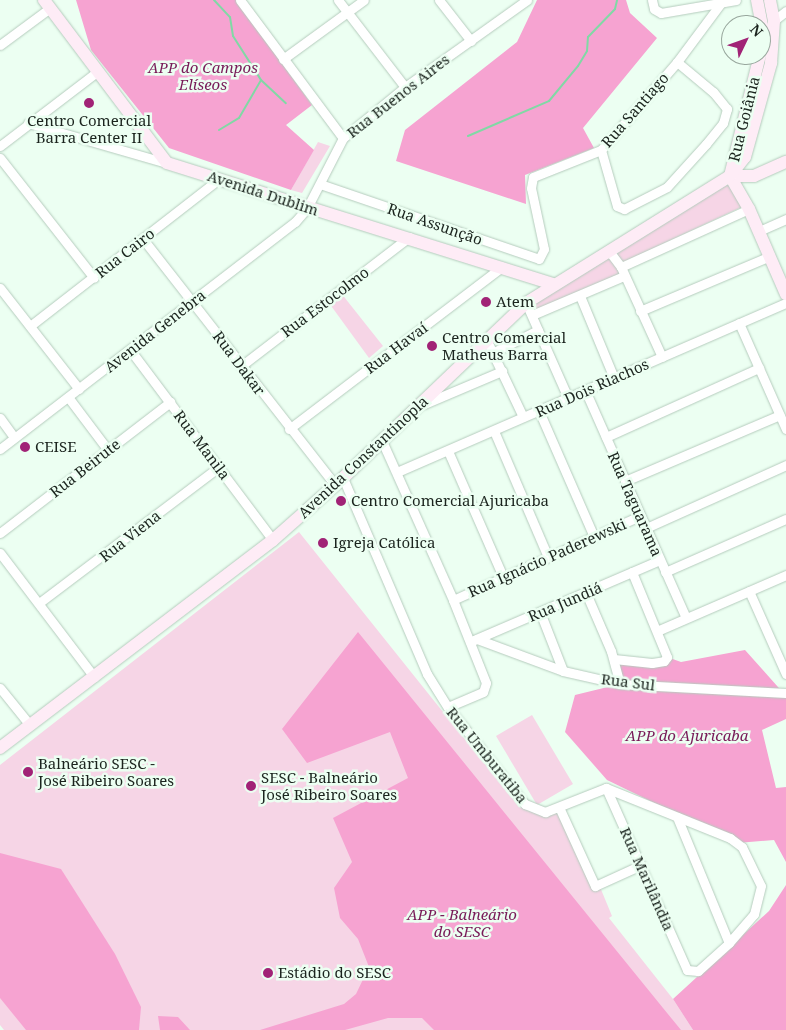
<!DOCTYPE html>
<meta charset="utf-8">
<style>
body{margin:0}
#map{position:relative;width:786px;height:1030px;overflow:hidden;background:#ecfff2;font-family:"Noto Serif",serif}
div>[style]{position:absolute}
.green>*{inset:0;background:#f6d5e6}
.forest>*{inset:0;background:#f6a3d1}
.stream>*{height:2px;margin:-1px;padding:0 1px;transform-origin:1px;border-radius:1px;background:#80d9a5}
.roads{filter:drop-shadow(0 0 1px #b5ccbd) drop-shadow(0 0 1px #b5ccbd)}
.street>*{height:9px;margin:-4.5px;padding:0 4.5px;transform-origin:4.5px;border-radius:4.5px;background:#fff}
.secondary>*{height:12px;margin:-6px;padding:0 6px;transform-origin:6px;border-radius:6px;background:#feecf6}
.dots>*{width:14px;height:14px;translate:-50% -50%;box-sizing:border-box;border:2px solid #ecfff2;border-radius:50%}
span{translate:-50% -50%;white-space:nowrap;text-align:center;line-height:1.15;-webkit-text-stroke:5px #ecfff2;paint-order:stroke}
.park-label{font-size:15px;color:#781a58;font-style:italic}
.street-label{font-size:15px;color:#1b241e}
.poi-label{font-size:15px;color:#1b241e}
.left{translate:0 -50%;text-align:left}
.north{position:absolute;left:721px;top:15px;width:50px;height:50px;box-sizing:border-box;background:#ecfff2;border:1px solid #98a79d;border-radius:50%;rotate:48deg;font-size:14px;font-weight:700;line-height:20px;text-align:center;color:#1b241e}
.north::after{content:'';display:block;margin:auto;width:18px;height:22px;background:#a12376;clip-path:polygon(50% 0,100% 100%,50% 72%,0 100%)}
</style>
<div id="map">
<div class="green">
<div style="clip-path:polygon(318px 142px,330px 146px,302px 193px,291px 190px)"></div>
<div style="clip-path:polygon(735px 178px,746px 205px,620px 264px,624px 273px,536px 310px,533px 304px)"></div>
<div style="clip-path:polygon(341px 293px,383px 346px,369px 358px,329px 303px)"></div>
<div style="clip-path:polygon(299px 532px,519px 807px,546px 816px,561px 810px,600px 887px,612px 916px,609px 918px,673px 999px,693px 1030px,4px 1030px,0 1025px,0 765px)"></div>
<div style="clip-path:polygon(532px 715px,573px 784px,537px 805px,496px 736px)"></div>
</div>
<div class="forest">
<div style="clip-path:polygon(76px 0,236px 0,312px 105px,286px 125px,314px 150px,291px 190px,169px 148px,91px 50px)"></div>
<div style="clip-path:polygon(537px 0,626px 0,630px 13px,657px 38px,583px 128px,594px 148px,525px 175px,526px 204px,396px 161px,405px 130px,517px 42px)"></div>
<div style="clip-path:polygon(358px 632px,663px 1008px,681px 1030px,434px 1030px,422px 1018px,388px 1018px,345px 1030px,260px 1030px,344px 1004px,356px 994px,369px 967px,358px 939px,340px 918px,334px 888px,352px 862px,333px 818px,408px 778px,390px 732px,307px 763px,282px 729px)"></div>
<div style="clip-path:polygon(745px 650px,786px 696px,786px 719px,762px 730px,776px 788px,786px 787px,786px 862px,774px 840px,737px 843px,607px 780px,565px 732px,575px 695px,620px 684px,614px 659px,652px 663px,667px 657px,681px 662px)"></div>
<div style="clip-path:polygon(0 853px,61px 869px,115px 954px,141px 1007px,139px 1030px,26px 1030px,0 998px)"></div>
<div style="clip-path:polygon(786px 885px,786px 1030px,693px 1030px,673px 999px,769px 911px)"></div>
<div style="clip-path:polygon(158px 1016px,178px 1017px,190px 1030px,160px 1030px)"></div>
</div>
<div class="stream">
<div style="left:214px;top:0;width:23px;rotate:47deg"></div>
<div style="left:230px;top:17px;width:19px;rotate:81deg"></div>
<div style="left:233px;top:36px;width:52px;rotate:57.5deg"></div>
<div style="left:261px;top:80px;width:34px;rotate:43deg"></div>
<div style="left:219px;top:130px;width:23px;rotate:-31deg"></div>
<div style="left:239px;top:118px;width:44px;rotate:-59.9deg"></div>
<div style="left:468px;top:136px;width:88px;rotate:-23.4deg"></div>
<div style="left:549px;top:101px;width:45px;rotate:-50.4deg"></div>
<div style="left:578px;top:66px;width:17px;rotate:-59deg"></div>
<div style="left:587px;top:51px;width:14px;rotate:-86deg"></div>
<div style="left:588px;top:37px;width:39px;rotate:-46deg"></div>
<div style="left:615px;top:9px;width:9px;rotate:-77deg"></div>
</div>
<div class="roads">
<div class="street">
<div style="left:240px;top:0;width:172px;rotate:53.3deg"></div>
<div style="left:338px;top:0;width:110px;rotate:52.4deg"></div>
<div style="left:439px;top:0;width:52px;rotate:52deg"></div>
<div style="left:652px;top:0;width:9px;rotate:77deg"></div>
<div style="left:654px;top:9px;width:8px;rotate:30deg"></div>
<div style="left:661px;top:13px;width:76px;rotate:-9.8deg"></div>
<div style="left:772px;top:22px;width:18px;rotate:-38deg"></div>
<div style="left:0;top:45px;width:62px;rotate:-36.5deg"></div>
<div style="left:283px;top:59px;width:100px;rotate:-36.1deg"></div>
<div style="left:28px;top:123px;width:145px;rotate:16.1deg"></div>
<div style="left:0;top:146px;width:123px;rotate:-37.4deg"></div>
<div style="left:601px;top:150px;width:58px;rotate:74.1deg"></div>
<div style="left:617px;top:206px;width:8px;rotate:23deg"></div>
<div style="left:624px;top:209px;width:48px;rotate:-27.1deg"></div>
<div style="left:667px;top:187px;width:58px;rotate:-47.8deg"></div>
<div style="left:706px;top:144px;width:27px;rotate:-51deg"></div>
<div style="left:723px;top:123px;width:15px;rotate:-74deg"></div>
<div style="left:727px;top:109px;width:22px;rotate:-129deg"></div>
<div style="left:713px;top:92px;width:47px;rotate:-140.2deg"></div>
<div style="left:0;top:158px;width:152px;rotate:51.9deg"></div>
<div style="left:320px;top:184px;width:231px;rotate:18.9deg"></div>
<div style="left:539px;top:259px;width:11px;rotate:-63deg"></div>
<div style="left:544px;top:249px;width:62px;rotate:-102deg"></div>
<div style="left:531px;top:188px;width:11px;rotate:-80deg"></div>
<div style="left:533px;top:177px;width:73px;rotate:-21.7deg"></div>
<div style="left:601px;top:150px;width:116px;rotate:-49.2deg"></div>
<div style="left:677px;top:62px;width:74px;rotate:-53.3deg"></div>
<div style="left:759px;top:231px;width:30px;rotate:-24deg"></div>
<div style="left:143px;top:239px;width:312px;rotate:52deg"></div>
<div style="left:609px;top:251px;width:20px;rotate:53deg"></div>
<div style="left:0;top:288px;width:128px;rotate:52deg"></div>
<div style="left:580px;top:296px;width:89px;rotate:67.5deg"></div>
<div style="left:526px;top:303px;width:104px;rotate:66.1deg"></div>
<div style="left:640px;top:311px;width:141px;rotate:-22.9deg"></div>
<div style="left:532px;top:315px;width:100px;rotate:-23deg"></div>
<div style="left:739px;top:323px;width:116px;rotate:66.1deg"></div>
<div style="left:30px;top:326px;width:239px;rotate:-37.9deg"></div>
<div style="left:486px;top:339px;width:86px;rotate:64.6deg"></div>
<div style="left:131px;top:351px;width:236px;rotate:53.1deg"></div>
<div style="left:494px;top:352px;width:49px;rotate:-26.6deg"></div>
<div style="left:662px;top:357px;width:99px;rotate:-114.5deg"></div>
<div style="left:621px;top:267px;width:141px;rotate:-24.4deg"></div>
<div style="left:241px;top:366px;width:212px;rotate:-37.5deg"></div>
<div style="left:585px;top:390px;width:249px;rotate:66.1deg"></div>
<div style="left:68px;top:397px;width:66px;rotate:53deg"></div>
<div style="left:424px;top:404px;width:85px;rotate:-22.9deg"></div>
<div style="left:539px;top:411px;width:137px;rotate:66.4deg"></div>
<div style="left:0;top:418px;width:24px;rotate:54deg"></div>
<div style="left:289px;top:429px;width:268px;rotate:-37.3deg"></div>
<div style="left:494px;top:431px;width:137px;rotate:66.8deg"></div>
<div style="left:606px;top:437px;width:168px;rotate:-24.3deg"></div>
<div style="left:382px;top:441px;width:174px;rotate:65.9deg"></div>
<div style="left:453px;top:600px;width:89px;rotate:68.3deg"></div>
<div style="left:486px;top:683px;width:9px;rotate:108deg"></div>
<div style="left:483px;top:692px;width:38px;rotate:157deg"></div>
<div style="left:0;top:449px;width:372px;rotate:-37.6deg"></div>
<div style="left:295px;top:222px;width:18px;rotate:-49deg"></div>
<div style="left:307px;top:208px;width:79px;rotate:-62.8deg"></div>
<div style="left:343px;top:138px;width:80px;rotate:-39.4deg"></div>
<div style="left:405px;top:87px;width:150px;rotate:-35.5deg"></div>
<div style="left:448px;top:451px;width:137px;rotate:66.4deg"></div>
<div style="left:397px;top:472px;width:424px;rotate:-23.5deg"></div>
<div style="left:343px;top:478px;width:213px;rotate:66.8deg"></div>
<div style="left:427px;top:674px;width:39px;rotate:58deg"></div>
<div style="left:448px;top:707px;width:124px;rotate:51.6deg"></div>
<div style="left:525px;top:804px;width:22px;rotate:22deg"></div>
<div style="left:545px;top:812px;width:66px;rotate:-21.5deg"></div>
<div style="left:606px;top:788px;width:134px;rotate:22deg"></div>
<div style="left:730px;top:838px;width:15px;rotate:37deg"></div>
<div style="left:742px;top:847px;width:43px;rotate:64deg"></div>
<div style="left:761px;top:886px;width:29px;rotate:104deg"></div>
<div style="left:754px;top:914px;width:38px;rotate:131deg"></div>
<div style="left:729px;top:943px;width:42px;rotate:137.9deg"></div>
<div style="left:698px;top:971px;width:11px;rotate:-175deg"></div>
<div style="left:687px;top:970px;width:199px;rotate:-114deg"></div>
<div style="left:625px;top:481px;width:168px;rotate:-23.1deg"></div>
<div style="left:646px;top:528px;width:154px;rotate:-24.2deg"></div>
<div style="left:0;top:533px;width:215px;rotate:-37.6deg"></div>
<div style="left:0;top:553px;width:156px;rotate:52.8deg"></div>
<div style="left:665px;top:572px;width:132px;rotate:-23.7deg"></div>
<div style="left:749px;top:591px;width:91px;rotate:66deg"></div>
<div style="left:586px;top:593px;width:63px;rotate:66.7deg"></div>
<div style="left:611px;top:651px;width:34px;rotate:75deg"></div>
<div style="left:453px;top:600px;width:205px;rotate:-24.2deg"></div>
<div style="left:39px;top:603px;width:226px;rotate:-37.1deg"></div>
<div style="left:540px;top:612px;width:63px;rotate:68.7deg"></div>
<div style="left:657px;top:631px;width:141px;rotate:-23.5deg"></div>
<div style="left:477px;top:639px;width:92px;rotate:20.4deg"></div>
<div style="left:563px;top:671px;width:58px;rotate:12.8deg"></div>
<div style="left:620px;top:684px;width:166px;rotate:3.1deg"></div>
<div style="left:474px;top:640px;width:202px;rotate:-23.3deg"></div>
<div style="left:614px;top:659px;width:38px;rotate:6deg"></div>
<div style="left:652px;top:663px;width:12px;rotate:-9deg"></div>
<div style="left:664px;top:661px;width:5px;rotate:-53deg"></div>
<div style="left:667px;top:657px;width:92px;rotate:-112.4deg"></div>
<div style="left:0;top:688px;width:48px;rotate:51deg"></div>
<div style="left:559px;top:807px;width:87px;rotate:65.5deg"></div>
<div style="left:595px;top:886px;width:51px;rotate:-24.5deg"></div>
<div style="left:677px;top:817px;width:136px;rotate:67.6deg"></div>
</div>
<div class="secondary">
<div style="left:44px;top:0;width:204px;rotate:53deg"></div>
<div style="left:167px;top:163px;width:405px;rotate:17.4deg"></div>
<div style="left:757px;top:0;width:26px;rotate:79deg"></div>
<div style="left:762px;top:26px;width:19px;rotate:93deg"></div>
<div style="left:730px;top:176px;width:38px;rotate:60deg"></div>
<div style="left:749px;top:209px;width:93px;rotate:66.5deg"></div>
<div style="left:730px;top:176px;width:125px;rotate:-76.1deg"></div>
<div style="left:730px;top:176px;width:24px"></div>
<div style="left:754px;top:176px;width:35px;rotate:-24deg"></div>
<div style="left:0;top:748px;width:343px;rotate:-37.3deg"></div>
<div style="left:273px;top:540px;width:94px;rotate:-41.5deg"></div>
<div style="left:343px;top:478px;width:253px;rotate:-43.7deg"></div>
<div style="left:526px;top:303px;width:240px;rotate:-31.9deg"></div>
<div style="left:730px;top:176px;width:24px;rotate:-52deg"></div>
<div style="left:745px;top:157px;width:98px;rotate:-74.5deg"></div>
<div style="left:771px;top:63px;width:42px;rotate:-85.9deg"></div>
<div style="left:774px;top:21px;width:21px;rotate:-101deg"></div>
</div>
</div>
<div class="dots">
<div style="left:89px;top:103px;background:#a12376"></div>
<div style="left:486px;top:302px;background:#a12376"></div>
<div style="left:432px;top:346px;background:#a12376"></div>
<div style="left:25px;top:447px;background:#a12376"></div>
<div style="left:341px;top:501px;background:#a12376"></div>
<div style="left:323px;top:543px;background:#a12376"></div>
<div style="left:28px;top:772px;background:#a12376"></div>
<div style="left:251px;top:786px;background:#a12376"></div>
<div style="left:268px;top:973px;background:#a12376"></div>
</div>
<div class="park-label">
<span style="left:203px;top:76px">APP do Campos<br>Elíseos</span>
<span style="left:687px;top:736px">APP do Ajuricaba</span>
<span style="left:462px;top:923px">APP - Balneário<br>do SESC</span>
</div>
<div class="street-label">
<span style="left:398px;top:96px;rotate:-38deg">Rua Buenos Aires</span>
<span style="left:635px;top:110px;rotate:-49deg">Rua Santiago</span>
<span style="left:744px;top:119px;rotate:-76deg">Rua Goiânia</span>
<span style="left:263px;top:193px;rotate:18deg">Avenida Dublim</span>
<span style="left:435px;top:224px;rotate:19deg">Rua Assunção</span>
<span style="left:125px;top:253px;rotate:-38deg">Rua Cairo</span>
<span style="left:325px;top:302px;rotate:-37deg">Rua Estocolmo</span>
<span style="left:155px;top:331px;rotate:-38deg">Avenida Genebra</span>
<span style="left:396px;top:348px;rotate:-37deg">Rua Havaí</span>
<span style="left:239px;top:363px;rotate:53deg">Rua Dakar</span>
<span style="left:592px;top:388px;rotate:-24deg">Rua Dois Riachos</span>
<span style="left:202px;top:445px;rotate:53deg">Rua Manila</span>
<span style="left:363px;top:457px;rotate:-43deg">Avenida Constantinopla</span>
<span style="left:85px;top:468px;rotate:-38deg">Rua Beirute</span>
<span style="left:635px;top:504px;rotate:66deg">Rua Taguarama</span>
<span style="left:130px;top:536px;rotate:-38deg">Rua Viena</span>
<span style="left:547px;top:558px;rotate:-24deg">Rua Ignácio Paderewski</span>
<span style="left:565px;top:602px;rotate:-23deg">Rua Jundiá</span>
<span style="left:628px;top:682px;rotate:7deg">Rua Sul</span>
<span style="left:487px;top:755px;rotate:51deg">Rua Umburatiba</span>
<span style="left:647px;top:879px;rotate:66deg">Rua Marilândia</span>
</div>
<div class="poi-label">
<span style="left:89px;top:129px">Centro Comercial<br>Barra Center II</span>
<span class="left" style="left:496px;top:302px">Atem</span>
<span class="left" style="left:442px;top:346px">Centro Comercial<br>Matheus Barra</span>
<span class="left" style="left:35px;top:447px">CEISE</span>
<span class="left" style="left:351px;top:501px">Centro Comercial Ajuricaba</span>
<span class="left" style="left:333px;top:543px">Igreja Católica</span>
<span class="left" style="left:38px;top:772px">Balneário SESC -<br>José Ribeiro Soares</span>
<span class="left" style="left:261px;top:786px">SESC - Balneário<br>José Ribeiro Soares</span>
<span class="left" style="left:278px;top:973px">Estádio do SESC</span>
</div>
<div class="north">N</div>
</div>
